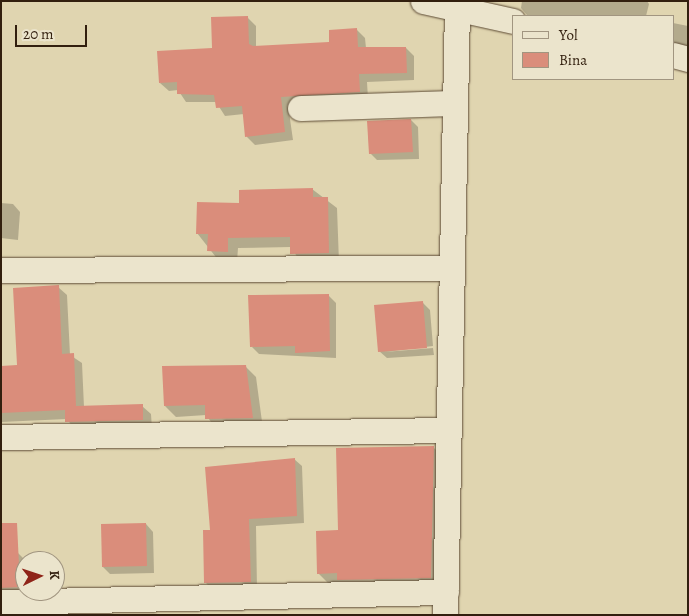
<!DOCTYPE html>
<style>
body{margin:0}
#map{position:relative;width:689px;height:616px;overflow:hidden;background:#e0d5b0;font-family:Alegreya,serif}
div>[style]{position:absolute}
.shadow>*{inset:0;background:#0003}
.building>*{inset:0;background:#da8d7b}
.roads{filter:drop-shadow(0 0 1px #5e4c36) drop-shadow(0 0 1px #5e4c36)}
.street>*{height:25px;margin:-12.5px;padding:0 12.5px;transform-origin:12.5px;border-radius:12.5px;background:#ebe4cc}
span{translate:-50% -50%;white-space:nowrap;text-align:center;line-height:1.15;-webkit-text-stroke:4px #ebe4cc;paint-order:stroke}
.frame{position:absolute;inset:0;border:2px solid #321f0e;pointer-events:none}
.legend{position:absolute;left:512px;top:15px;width:162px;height:65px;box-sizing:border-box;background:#ebe4cc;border:1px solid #a19580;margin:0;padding:6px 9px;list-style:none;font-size:15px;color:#321f0e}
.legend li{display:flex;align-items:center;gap:10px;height:25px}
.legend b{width:25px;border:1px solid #a19580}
.north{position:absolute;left:15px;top:551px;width:50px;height:50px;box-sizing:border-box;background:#ebe4cc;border:1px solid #a19580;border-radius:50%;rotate:86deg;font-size:14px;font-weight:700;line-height:20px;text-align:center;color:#321f0e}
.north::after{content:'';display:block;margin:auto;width:18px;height:22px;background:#8f2418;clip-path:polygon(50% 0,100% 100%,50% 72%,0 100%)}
.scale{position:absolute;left:15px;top:25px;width:72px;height:22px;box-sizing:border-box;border:2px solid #321f0e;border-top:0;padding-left:6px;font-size:15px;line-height:18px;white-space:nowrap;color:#321f0e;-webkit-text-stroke:4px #ebe4cc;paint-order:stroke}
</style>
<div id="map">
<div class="shadow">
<div style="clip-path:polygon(522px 1px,647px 1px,649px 4px,646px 16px,528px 16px,521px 8px)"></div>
<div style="clip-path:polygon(247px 17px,256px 26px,256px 47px,331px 43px,357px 30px,365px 38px,366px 48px,406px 48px,414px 56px,414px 80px,367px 82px,368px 99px,288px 105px,293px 140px,255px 145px,247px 137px,244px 114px,225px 116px,216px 102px,186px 102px,178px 90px,169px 91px,160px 83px,213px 49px)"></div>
<div style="clip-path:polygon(673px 23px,688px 26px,688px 51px,673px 58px)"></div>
<div style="clip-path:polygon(411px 120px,418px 127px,419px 159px,377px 160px,370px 153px)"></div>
<div style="clip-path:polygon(312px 189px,337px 208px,339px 262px,301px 263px,291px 247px,238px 248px,237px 262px,219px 261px,197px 233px,240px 205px)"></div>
<div style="clip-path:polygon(1px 203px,13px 204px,20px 212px,18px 240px,1px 238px)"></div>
<div style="clip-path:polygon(58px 287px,67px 295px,70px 355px,82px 363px,84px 407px,142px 406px,151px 414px,152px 429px,75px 430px,67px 419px,1px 422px,1px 367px,18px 366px)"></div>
<div style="clip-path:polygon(328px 295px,336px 303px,336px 358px,259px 354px,252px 347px)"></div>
<div style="clip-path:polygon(423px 303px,430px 310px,433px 346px,384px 352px,433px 348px,434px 355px,387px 358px,379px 351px)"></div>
<div style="clip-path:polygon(245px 366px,256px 377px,263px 429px,217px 430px,206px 415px,176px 417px,165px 406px)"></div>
<div style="clip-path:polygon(433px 447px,447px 461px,445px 591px,332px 587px,318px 573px,339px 532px)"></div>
<div style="clip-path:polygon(294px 459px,302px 466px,304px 523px,256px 526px,257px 589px,213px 590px,206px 583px,212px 531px)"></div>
<div style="clip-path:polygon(146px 524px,153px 532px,154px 573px,110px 574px,103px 567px)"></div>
<div style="clip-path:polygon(18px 553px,26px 561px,25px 591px,1px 601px,1px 554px)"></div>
</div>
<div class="building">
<div style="clip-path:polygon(248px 16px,249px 44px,253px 46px,329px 42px,329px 30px,357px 28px,358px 47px,406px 47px,407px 73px,359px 74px,360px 92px,281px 97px,285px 132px,245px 137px,242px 106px,216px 108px,214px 95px,177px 94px,177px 82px,159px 83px,157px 51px,212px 48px,211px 17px)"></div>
<div style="clip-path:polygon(411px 119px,413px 152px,369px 154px,367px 121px)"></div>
<div style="clip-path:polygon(313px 188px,313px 197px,328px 197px,329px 253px,290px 254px,290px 237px,228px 238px,228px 252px,207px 251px,208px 234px,196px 234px,197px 202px,239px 203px,239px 190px)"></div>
<div style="clip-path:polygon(59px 285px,62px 354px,74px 353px,76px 406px,143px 404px,143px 420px,65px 422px,65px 410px,1px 413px,1px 366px,17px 365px,13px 288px)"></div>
<div style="clip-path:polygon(329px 294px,330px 351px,295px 353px,295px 346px,250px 347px,248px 295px)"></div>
<div style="clip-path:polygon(423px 301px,427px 348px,378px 352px,374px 305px)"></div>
<div style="clip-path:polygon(246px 365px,253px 418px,205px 419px,205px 405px,164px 406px,162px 366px)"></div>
<div style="clip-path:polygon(434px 446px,431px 578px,337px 580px,337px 573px,317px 574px,316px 531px,338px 530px,336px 448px)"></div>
<div style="clip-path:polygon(295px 458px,297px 516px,249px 519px,251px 582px,204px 583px,203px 530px,210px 530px,205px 467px)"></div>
<div style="clip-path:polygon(1px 523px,17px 523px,20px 587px,1px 588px)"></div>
<div style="clip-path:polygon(146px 523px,147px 566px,102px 567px,101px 524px)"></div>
</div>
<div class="roads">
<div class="street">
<div style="left:423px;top:1px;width:92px;rotate:12.5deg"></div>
<div style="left:673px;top:55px;width:16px;rotate:15deg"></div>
<div style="left:300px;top:108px;width:154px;rotate:-1.9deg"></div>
<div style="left:1px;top:270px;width:451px;rotate:-0.3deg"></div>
<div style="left:1px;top:437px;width:448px;rotate:-0.9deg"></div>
<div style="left:1px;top:602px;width:445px;rotate:-1.3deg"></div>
<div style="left:445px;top:615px;width:606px;rotate:-88.87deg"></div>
</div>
</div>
<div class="frame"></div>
<ul class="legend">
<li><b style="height:6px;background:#ebe4cc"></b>Yol</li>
<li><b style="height:14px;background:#da8d7b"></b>Bina</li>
</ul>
<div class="north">K</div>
<div class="scale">20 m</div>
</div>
